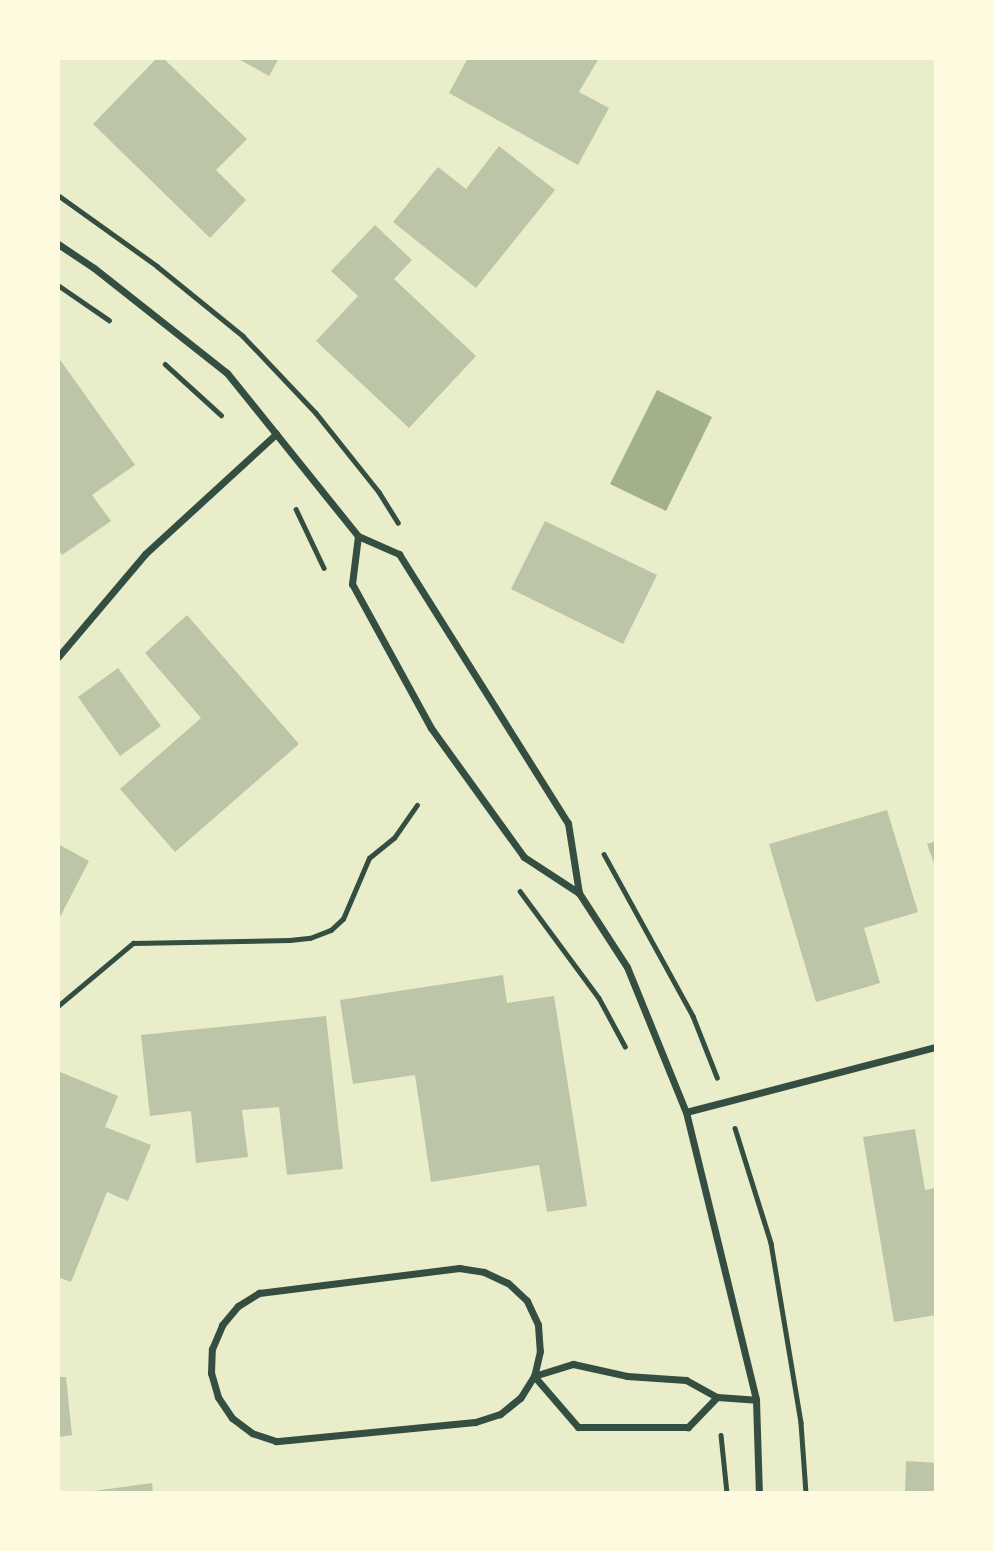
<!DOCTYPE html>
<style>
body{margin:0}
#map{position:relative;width:994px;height:1551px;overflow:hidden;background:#e9edc9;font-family:Rubik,sans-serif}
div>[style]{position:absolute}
.water>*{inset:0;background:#a3b18a}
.building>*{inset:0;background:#bcc5a7}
.path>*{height:4.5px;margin:-2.25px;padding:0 2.25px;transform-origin:2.25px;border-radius:2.25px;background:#344e41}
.minor>*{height:7px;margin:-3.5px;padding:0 3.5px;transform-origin:3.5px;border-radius:3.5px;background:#344e41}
span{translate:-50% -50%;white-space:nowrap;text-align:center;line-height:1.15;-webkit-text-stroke:5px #fefae0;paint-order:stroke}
.frame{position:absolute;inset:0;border:60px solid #fefae0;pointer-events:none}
</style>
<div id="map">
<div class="water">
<div style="clip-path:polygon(657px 390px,712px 417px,666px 511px,610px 484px)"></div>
</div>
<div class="building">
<div style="clip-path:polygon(157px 58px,163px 58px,247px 139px,216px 170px,246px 200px,210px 238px,93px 124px)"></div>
<div style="clip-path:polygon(237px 58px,279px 58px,269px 76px)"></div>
<div style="clip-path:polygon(468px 58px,510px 60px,512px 58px,599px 58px,579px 92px,609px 108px,578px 165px,449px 93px)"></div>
<div style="clip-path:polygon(499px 146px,555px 190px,476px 288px,393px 222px,438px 167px,466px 189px)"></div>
<div style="clip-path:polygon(375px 225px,412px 260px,394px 279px,476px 356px,409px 428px,316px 341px,358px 296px,331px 271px)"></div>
<div style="clip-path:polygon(58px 357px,135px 465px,92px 495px,111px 521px,62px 555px,58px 549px)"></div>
<div style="clip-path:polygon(545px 521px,657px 575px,623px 644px,511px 589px)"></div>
<div style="clip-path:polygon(187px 615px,299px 744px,175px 852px,120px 789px,201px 718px,145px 653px)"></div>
<div style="clip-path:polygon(118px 668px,161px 726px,120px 756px,78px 697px)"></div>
<div style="clip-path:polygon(887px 810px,918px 912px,864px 928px,880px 983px,816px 1002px,769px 844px)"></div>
<div style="clip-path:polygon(936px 841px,936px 869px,927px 844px)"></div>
<div style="clip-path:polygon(58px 844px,89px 861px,58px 921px)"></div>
<div style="clip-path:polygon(503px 975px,507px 1003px,554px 996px,587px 1206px,547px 1212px,539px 1165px,431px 1182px,415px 1075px,353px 1084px,340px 1000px)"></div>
<div style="clip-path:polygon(326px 1016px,343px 1169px,287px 1175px,279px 1107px,242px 1110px,248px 1157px,196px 1163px,191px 1111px,150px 1116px,141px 1035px)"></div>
<div style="clip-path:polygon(58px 1071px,118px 1096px,105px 1127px,151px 1145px,128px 1201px,107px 1192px,71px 1282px,58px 1277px)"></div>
<div style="clip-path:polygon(915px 1129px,925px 1190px,936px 1188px,936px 1315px,894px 1322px,863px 1137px)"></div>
<div style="clip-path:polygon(58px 1377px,66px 1377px,72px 1435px,58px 1437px)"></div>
<div style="clip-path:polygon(906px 1461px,936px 1463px,936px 1493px,905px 1493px)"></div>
<div style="clip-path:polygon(152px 1483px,153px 1493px,87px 1493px,87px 1492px)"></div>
</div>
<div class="path">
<div style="left:58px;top:195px;width:122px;rotate:35.6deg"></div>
<div style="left:157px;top:266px;width:111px;rotate:39.1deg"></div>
<div style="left:243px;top:336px;width:106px;rotate:46.5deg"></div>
<div style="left:316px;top:413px;width:101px;rotate:51.4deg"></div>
<div style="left:379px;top:492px;width:36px;rotate:58deg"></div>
<div style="left:58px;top:285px;width:62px;rotate:34.5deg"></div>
<div style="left:165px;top:364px;width:76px;rotate:42.3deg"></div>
<div style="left:296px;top:509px;width:65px;rotate:64.6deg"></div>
<div style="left:604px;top:854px;width:185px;rotate:61.2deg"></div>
<div style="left:693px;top:1016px;width:66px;rotate:68.5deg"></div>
<div style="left:520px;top:891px;width:133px;rotate:53.6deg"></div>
<div style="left:599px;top:998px;width:55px;rotate:61.6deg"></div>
<div style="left:58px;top:1006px;width:98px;rotate:-40deg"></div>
<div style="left:133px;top:943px;width:157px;rotate:-1.1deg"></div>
<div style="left:290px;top:940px;width:20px;rotate:-6deg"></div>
<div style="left:310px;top:938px;width:22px;rotate:-21deg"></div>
<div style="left:331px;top:930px;width:16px;rotate:-43deg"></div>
<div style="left:343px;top:919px;width:66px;rotate:-66.9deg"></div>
<div style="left:369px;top:858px;width:32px;rotate:-39deg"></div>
<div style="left:394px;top:838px;width:40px;rotate:-55.1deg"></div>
<div style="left:735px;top:1128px;width:121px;rotate:72.6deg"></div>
<div style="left:771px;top:1243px;width:182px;rotate:80.5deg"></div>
<div style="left:801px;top:1423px;width:70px;rotate:85.9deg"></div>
<div style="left:721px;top:1435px;width:58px;rotate:84.1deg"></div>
</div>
<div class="minor">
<div style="left:58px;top:244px;width:43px;rotate:33.7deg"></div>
<div style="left:94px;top:268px;width:169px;rotate:38.3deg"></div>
<div style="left:227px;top:373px;width:209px;rotate:51.2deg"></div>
<div style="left:58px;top:657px;width:135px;rotate:-49.8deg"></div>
<div style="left:145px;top:554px;width:178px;rotate:-42.5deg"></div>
<div style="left:579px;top:893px;width:66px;rotate:-146.8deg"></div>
<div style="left:524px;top:857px;width:159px;rotate:-125.8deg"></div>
<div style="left:431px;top:728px;width:164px;rotate:-118.7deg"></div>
<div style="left:352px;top:584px;width:48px;rotate:-82.9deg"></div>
<div style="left:358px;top:536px;width:45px;rotate:23.7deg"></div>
<div style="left:399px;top:554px;width:318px;rotate:57.9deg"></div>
<div style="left:568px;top:823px;width:71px;rotate:81.1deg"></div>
<div style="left:579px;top:893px;width:88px;rotate:57deg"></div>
<div style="left:627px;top:967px;width:157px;rotate:67.9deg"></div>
<div style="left:686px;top:1112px;width:296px;rotate:76.3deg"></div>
<div style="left:756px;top:1400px;width:93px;rotate:88.2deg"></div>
<div style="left:686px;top:1112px;width:258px;rotate:-14.6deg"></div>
<div style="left:459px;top:1268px;width:25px;rotate:9deg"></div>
<div style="left:484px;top:1272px;width:26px;rotate:25deg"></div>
<div style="left:508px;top:1283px;width:26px;rotate:43deg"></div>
<div style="left:527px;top:1301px;width:26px;rotate:65deg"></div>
<div style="left:538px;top:1325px;width:26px;rotate:86deg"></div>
<div style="left:540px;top:1351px;width:26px;rotate:103deg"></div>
<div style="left:534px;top:1376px;width:26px;rotate:122deg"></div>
<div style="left:520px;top:1398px;width:26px;rotate:141deg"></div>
<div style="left:500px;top:1414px;width:26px;rotate:162deg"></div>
<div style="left:475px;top:1422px;width:200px;rotate:174.5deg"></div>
<div style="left:276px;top:1441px;width:25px;rotate:-162deg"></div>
<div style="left:252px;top:1433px;width:25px;rotate:-143deg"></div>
<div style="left:232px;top:1418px;width:25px;rotate:-124deg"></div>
<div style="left:218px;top:1397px;width:25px;rotate:-106deg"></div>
<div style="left:211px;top:1373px;width:24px;rotate:-88deg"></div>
<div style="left:212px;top:1349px;width:26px;rotate:-67deg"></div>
<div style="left:222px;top:1325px;width:25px;rotate:-50deg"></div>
<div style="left:238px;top:1306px;width:25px;rotate:-32deg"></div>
<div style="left:259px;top:1293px;width:202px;rotate:-7.1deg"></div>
<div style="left:717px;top:1397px;width:42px;rotate:134deg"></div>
<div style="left:688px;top:1427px;width:110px;rotate:180deg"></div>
<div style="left:578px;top:1427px;width:67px;rotate:-130.8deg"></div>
<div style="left:534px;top:1376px;width:41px;rotate:-17.1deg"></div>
<div style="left:573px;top:1364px;width:55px;rotate:12.5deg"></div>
<div style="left:627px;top:1376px;width:59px;rotate:3.9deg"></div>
<div style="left:686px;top:1380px;width:35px;rotate:29deg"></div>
<div style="left:717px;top:1397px;width:39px;rotate:4deg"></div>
</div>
<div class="frame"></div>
</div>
